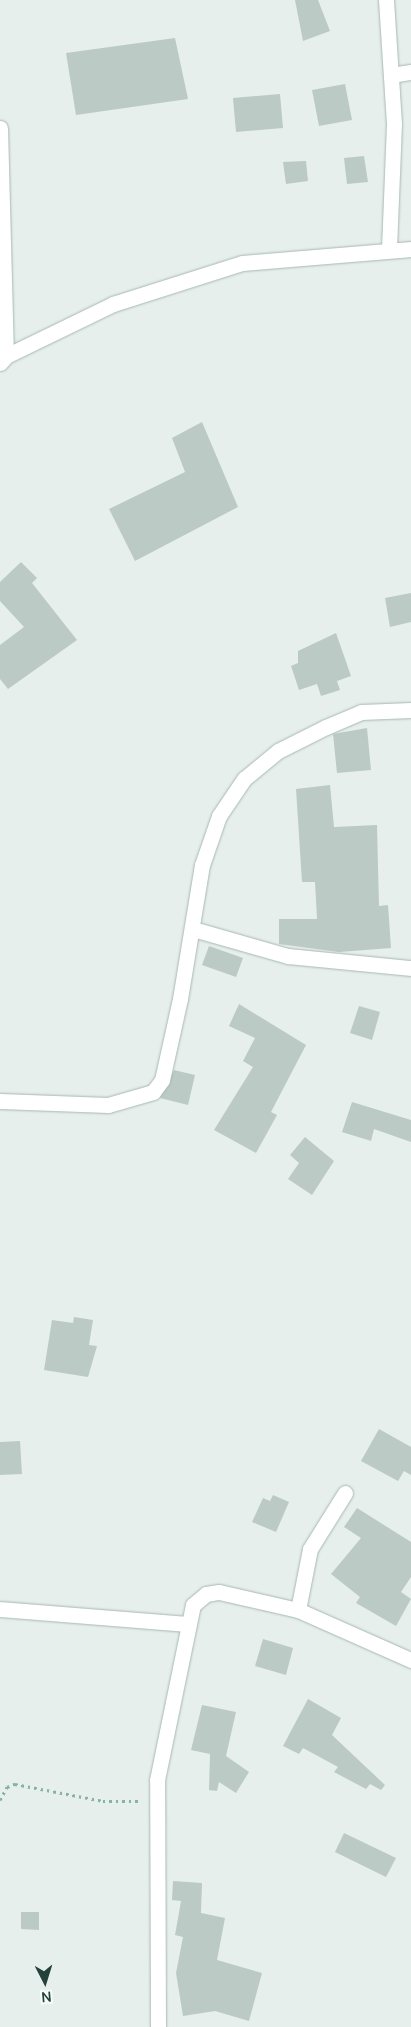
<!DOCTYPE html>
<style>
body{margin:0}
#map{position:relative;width:411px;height:2027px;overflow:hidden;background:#e6efeb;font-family:Manrope,sans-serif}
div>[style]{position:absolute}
.building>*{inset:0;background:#bbcac4}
.path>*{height:3px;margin-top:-1.5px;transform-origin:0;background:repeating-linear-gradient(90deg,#86b3a5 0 2.5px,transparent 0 6.5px)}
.roads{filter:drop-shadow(0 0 1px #a8b8b2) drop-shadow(0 0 1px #a8b8b2)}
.minor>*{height:15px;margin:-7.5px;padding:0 7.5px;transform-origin:7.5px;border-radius:7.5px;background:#fff}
span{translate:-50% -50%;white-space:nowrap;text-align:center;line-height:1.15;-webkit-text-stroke:4px #f7fbf9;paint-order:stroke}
.north{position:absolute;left:20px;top:1957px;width:50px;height:50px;-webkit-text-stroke:4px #f7fbf9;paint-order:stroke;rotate:175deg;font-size:14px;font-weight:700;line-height:20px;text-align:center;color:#24423a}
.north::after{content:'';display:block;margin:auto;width:18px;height:22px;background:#24423a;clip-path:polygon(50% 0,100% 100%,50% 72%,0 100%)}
</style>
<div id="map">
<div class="building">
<div style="clip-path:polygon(295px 0,318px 0,330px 31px,303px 41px)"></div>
<div style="clip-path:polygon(175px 38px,188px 99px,76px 115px,66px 53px)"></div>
<div style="clip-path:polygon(345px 84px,352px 120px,319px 126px,312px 90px)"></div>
<div style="clip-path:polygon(280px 94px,283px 128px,236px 132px,233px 98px)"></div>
<div style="clip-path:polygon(364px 156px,368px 182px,347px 184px,344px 158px)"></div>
<div style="clip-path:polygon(306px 161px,308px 181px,286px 184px,283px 162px)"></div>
<div style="clip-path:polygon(202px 422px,238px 507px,135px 561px,109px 509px,185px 472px,172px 438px)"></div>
<div style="clip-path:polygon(21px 562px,37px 578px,32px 583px,77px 640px,8px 689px,0 679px,0 645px,24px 627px,0 601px,0 582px)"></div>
<div style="clip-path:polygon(411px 593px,411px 622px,390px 627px,385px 598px)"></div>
<div style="clip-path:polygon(336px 633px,351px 676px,337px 681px,340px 690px,321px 696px,317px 684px,299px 690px,291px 666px,298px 663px,298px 651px)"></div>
<div style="clip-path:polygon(367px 728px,371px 770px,337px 773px,333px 734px)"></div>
<div style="clip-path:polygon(330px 785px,334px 827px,377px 825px,379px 906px,388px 905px,391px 948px,339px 952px,279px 944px,279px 919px,317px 919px,315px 882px,302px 882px,296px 789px)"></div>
<div style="clip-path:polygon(209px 946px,243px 958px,236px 977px,202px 965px)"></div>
<div style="clip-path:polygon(239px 1004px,306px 1045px,271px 1112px,277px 1115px,256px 1153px,214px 1130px,253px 1067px,243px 1061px,255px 1038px,229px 1026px)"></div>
<div style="clip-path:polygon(359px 1006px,380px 1012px,372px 1040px,350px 1033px)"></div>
<div style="clip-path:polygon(174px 1070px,195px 1075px,188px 1105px,160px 1098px)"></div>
<div style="clip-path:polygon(352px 1102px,411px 1120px,411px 1142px,374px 1129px,371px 1141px,342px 1132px)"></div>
<div style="clip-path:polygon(305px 1137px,334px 1161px,312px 1195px,288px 1179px,299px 1163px,290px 1155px)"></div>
<div style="clip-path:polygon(74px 1317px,93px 1320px,89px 1345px,97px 1346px,88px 1377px,44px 1370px,52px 1320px,73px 1323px)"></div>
<div style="clip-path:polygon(379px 1429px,411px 1447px,411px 1475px,404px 1471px,398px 1481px,361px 1461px)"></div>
<div style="clip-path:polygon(20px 1441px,22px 1474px,0 1475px,0 1442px)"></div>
<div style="clip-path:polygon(273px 1495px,289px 1502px,276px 1532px,252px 1522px,263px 1498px,270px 1501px)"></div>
<div style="clip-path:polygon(357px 1508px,411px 1542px,411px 1577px,401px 1592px,411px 1599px,396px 1626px,356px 1603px,360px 1597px,331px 1574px,361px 1538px,344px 1527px)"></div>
<div style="clip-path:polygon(263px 1639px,293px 1648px,286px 1675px,255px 1666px)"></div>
<div style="clip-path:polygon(308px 1699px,341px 1718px,332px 1735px,385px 1785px,381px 1790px,370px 1784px,366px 1789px,334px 1772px,338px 1767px,303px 1748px,299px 1754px,283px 1746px)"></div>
<div style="clip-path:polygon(202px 1705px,236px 1712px,226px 1756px,249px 1772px,236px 1793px,219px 1782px,217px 1791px,209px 1790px,210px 1754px,191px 1750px)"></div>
<div style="clip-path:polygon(344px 1833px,396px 1858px,386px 1877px,335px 1852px)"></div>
<div style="clip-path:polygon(173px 1881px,202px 1883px,201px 1913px,225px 1918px,217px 1960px,262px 1973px,249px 2021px,215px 2011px,183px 2016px,176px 1973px,183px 1937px,175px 1935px,181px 1901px,172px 1900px)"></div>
<div style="clip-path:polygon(21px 1912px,39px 1912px,39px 1930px,21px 1929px)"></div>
</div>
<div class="path">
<div style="left:0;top:1800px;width:15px;rotate:-62deg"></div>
<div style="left:7px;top:1787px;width:9px;rotate:-21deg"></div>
<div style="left:15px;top:1784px;width:90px;rotate:10.9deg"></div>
<div style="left:103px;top:1801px;width:36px"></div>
</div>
<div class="roads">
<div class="minor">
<div style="left:386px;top:0;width:124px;rotate:86.3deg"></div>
<div style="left:394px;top:124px;width:125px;rotate:92.3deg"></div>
<div style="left:391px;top:75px;width:20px;rotate:-9deg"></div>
<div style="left:0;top:128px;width:228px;rotate:88.5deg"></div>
<div style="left:0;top:363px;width:9px;rotate:-49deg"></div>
<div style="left:6px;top:356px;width:119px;rotate:-25.9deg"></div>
<div style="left:113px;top:304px;width:135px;rotate:-17.6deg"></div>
<div style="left:242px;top:263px;width:170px;rotate:-4.7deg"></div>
<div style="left:193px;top:929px;width:99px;rotate:15.9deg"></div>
<div style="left:288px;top:956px;width:124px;rotate:5.6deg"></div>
<div style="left:0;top:1101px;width:108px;rotate:2.1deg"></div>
<div style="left:108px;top:1105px;width:47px;rotate:-16.1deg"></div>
<div style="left:153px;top:1092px;width:15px;rotate:-53deg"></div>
<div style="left:162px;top:1080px;width:83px;rotate:-77.5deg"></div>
<div style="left:180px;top:999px;width:136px;rotate:-80.7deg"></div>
<div style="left:202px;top:865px;width:52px;rotate:-70.9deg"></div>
<div style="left:219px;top:816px;width:45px;rotate:-56deg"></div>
<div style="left:244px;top:779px;width:44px;rotate:-39.5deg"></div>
<div style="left:278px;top:751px;width:54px;rotate:-26.6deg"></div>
<div style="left:326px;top:727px;width:38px;rotate:-23deg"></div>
<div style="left:361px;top:712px;width:50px;rotate:-2.3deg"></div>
<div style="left:0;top:1609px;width:187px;rotate:4.6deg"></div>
<div style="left:298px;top:1610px;width:62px;rotate:-78.9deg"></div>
<div style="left:310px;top:1549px;width:66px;rotate:-58deg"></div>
<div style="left:158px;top:2027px;width:247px;rotate:-90.2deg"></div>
<div style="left:157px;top:1780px;width:179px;rotate:-78.4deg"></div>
<div style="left:193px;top:1605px;width:17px;rotate:-40deg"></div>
<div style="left:206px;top:1594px;width:13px;rotate:-9deg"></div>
<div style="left:219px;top:1592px;width:81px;rotate:12.8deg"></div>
<div style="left:298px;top:1610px;width:124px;rotate:23.9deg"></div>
</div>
</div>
<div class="north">N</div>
</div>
